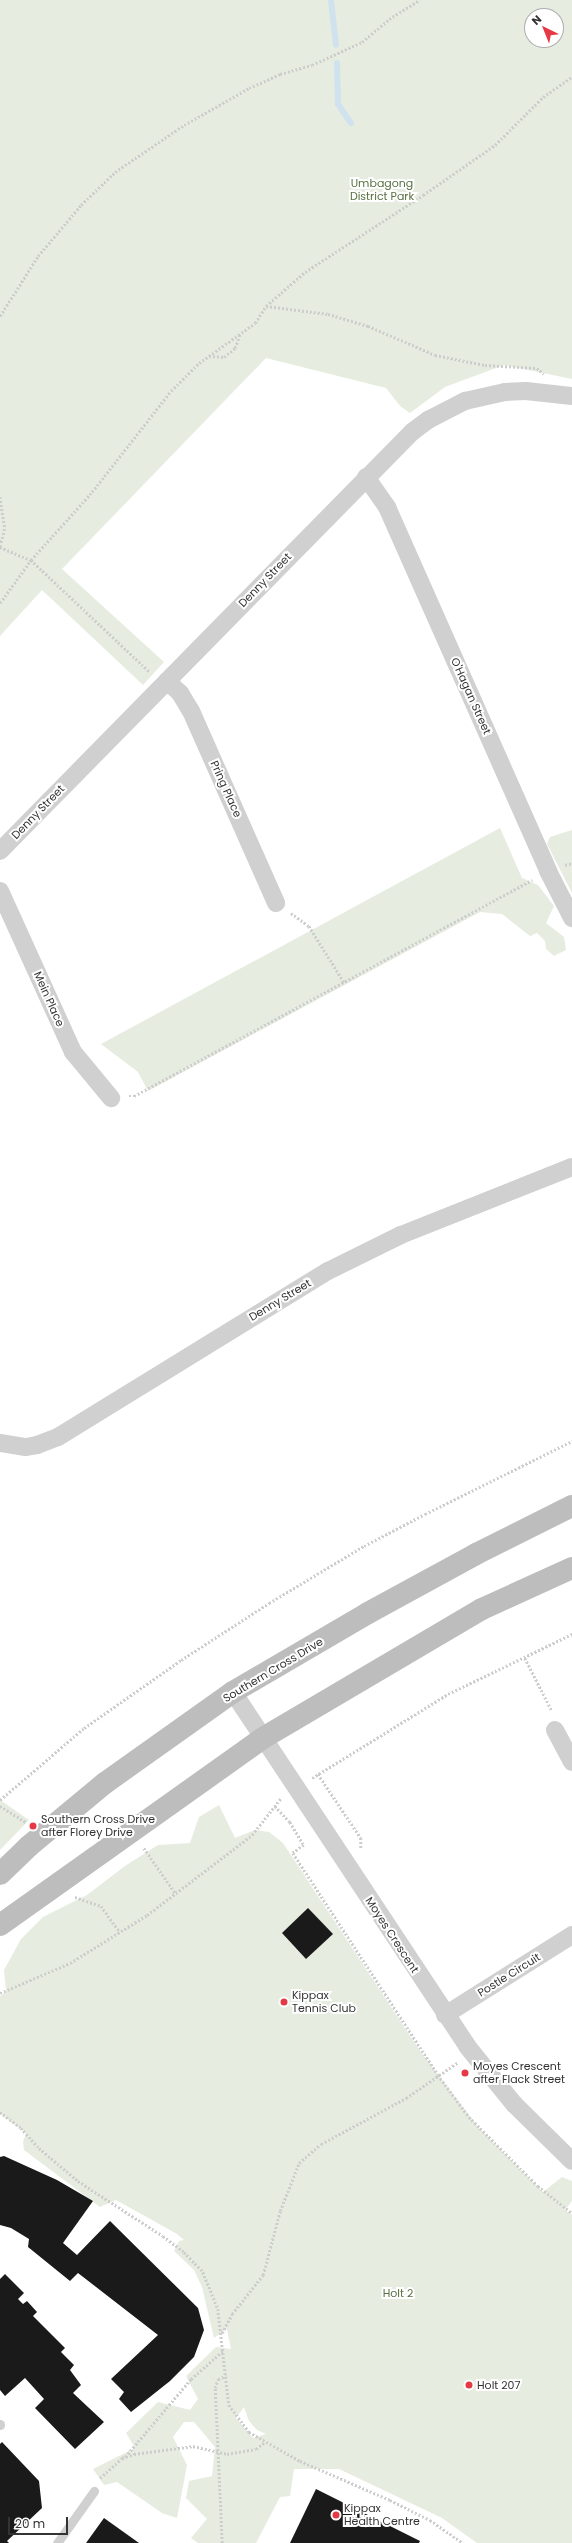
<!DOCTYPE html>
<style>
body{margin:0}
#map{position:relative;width:572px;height:2543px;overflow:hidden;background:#fff;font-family:Poppins,sans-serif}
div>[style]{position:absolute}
.green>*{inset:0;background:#e6ecdf}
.stream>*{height:6px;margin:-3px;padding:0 3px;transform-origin:3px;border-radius:3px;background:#cfe2ee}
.building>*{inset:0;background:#1a1a1a}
.path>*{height:2.5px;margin-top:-1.25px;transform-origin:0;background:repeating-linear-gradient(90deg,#cdcdcd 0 2px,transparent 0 4px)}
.service>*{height:9px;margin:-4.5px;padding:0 4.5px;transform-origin:4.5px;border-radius:4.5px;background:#d0d0d0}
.minor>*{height:18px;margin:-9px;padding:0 9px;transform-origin:9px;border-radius:9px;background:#d0d0d0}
.secondary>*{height:22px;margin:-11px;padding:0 11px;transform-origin:11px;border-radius:11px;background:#bdbdbd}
.dots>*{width:11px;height:11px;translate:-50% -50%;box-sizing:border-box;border:2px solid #fff;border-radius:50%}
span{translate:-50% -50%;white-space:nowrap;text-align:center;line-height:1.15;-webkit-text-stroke:4px #fff;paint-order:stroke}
.park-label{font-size:11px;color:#56703f}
.street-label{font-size:11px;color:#333}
.poi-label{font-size:11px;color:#333}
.left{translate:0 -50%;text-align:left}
.north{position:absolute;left:524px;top:8px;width:40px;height:40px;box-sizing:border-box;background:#fff;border:1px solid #adadad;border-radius:50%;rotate:317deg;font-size:11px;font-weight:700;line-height:16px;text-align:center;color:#333}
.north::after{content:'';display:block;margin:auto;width:14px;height:18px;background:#e63946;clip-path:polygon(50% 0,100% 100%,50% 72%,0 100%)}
.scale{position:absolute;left:8px;top:2517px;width:60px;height:18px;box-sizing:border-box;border:2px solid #333;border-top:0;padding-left:5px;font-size:12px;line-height:14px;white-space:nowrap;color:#333;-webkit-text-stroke:3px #fff;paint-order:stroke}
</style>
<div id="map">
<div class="green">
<div style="clip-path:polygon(evenodd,0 0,572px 0,572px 379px,504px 365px,445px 387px,410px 413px,400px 406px,386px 388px,266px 358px,62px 569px,164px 662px,143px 685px,42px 590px,0 636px,0 0,532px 16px,556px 16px,556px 40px,532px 40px,532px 16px)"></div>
<div style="clip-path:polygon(500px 828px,522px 878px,538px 885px,554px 906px,546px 923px,564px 937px,566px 950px,554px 956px,546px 949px,545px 941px,537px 933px,530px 936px,502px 914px,480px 912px,148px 1091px,138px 1072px,101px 1044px)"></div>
<div style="clip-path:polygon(572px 830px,572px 893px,547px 844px,550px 837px)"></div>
<div style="clip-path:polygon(0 1800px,29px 1820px,0 1850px)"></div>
<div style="clip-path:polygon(evenodd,219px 1805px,235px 1838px,255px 1830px,269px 1832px,283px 1843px,420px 2051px,479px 2128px,543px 2192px,562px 2177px,572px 2181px,572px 2201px,565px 2210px,572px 2215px,572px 2543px,477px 2543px,442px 2518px,339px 2469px,294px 2469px,290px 2496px,280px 2497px,256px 2543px,198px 2543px,191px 2538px,207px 2519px,186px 2498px,189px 2481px,212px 2476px,215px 2447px,194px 2422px,184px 2422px,173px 2437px,187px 2465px,177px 2518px,162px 2513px,117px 2482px,104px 2485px,93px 2469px,135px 2448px,126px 2433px,158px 2402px,190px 2410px,198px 2399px,186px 2376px,216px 2347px,231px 2349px,227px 2329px,214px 2338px,202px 2287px,194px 2270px,174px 2251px,179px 2241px,184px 2240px,177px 2234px,116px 2200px,100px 2207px,24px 2150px,23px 2142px,26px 2133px,0 2114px,0 1996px,6px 1991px,4px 1970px,21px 1939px,43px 1917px,87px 1895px,125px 1866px,158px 1845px,190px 1843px,199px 1817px,219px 1805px,244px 2407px,249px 2421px,257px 2430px,266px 2434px,253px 2438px,236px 2418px,244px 2407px)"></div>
</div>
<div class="stream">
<div style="left:331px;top:0;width:45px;rotate:83.7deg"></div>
<div style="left:337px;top:63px;width:41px;rotate:88.6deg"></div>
<div style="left:338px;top:104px;width:23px;rotate:56deg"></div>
</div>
<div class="building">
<div style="clip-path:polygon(308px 1908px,333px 1934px,306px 1959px,282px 1933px)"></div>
<div style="clip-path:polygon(4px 2156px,57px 2180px,93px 2201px,63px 2243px,77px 2255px,110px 2221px,198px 2308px,204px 2330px,194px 2357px,170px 2381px,131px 2412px,119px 2399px,124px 2392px,111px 2379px,158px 2335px,78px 2273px,70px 2281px,28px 2247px,29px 2239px,11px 2228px,0 2225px,0 2157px)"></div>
<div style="clip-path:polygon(5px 2274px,24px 2293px,18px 2299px,23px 2304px,27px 2301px,37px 2312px,33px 2316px,65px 2348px,61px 2352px,74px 2365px,70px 2370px,81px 2385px,73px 2393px,104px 2422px,75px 2449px,35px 2408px,44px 2399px,25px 2378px,5px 2396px,0 2390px,0 2279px)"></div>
<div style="clip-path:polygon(2px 2442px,39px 2481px,42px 2508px,7px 2541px,9px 2543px,0 2543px,0 2444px)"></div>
<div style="clip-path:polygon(316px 2489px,420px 2541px,419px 2543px,290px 2543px)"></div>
<div style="clip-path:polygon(104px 2518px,139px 2543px,86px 2543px)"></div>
</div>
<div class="path">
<div style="left:266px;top:306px;width:63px;rotate:7.4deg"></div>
<div style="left:328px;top:314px;width:42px;rotate:16.7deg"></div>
<div style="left:368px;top:326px;width:73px;rotate:23.4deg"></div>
<div style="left:435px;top:355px;width:51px;rotate:11.3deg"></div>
<div style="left:485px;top:365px;width:52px;rotate:3.3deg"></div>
<div style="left:537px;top:368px;width:9px;rotate:41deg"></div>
<div style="left:0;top:316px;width:71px;rotate:-57.7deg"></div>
<div style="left:38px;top:256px;width:67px;rotate:-49.9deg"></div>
<div style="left:81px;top:205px;width:47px;rotate:-44.1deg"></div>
<div style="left:115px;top:172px;width:83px;rotate:-34.3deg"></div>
<div style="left:184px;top:125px;width:75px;rotate:-29.6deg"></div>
<div style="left:249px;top:88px;width:34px;rotate:-24deg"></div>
<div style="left:280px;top:74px;width:33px;rotate:-16deg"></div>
<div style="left:312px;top:65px;width:55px;rotate:-24.7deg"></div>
<div style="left:362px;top:42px;width:35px;rotate:-40deg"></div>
<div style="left:389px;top:19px;width:36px;rotate:-32deg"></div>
<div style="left:209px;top:356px;width:15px;rotate:4deg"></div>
<div style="left:224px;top:357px;width:14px;rotate:-39deg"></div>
<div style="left:235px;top:348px;width:15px;rotate:-70deg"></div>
<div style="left:0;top:497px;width:32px;rotate:81deg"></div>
<div style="left:5px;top:529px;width:19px;rotate:106deg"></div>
<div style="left:0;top:547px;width:34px;rotate:23deg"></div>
<div style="left:31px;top:560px;width:163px;rotate:43.3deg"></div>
<div style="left:0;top:603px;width:53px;rotate:-54.2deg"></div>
<div style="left:31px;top:560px;width:91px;rotate:-48.1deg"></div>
<div style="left:92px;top:492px;width:128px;rotate:-52deg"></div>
<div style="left:171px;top:391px;width:40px;rotate:-45deg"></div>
<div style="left:199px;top:363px;width:69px;rotate:-35.5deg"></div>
<div style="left:255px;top:323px;width:20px;rotate:-57deg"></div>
<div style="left:266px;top:306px;width:52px;rotate:-41.1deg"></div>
<div style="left:305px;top:272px;width:141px;rotate:-33.1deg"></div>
<div style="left:423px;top:195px;width:88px;rotate:-34.8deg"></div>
<div style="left:495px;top:145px;width:68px;rotate:-45deg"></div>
<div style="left:543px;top:97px;width:35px;rotate:-35deg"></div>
<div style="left:565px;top:865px;width:7px;rotate:-16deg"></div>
<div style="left:291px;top:913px;width:22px;rotate:36deg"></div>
<div style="left:309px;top:926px;width:66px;rotate:58deg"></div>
<div style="left:129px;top:1096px;width:5px"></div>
<div style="left:134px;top:1096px;width:453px;rotate:-28.5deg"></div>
<div style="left:525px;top:1658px;width:59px;rotate:63deg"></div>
<div style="left:318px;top:1774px;width:77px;rotate:56.1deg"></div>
<div style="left:361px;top:1838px;width:11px;rotate:90deg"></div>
<div style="left:312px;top:1778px;width:160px;rotate:-31.7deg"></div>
<div style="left:448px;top:1694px;width:138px;rotate:-25.8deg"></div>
<div style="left:0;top:1800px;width:111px;rotate:-40.6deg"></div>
<div style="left:84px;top:1728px;width:118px;rotate:-35deg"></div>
<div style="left:181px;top:1660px;width:105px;rotate:-32.9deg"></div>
<div style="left:269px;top:1603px;width:111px;rotate:-31deg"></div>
<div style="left:364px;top:1546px;width:69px;rotate:-27.7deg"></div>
<div style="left:425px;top:1514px;width:164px;rotate:-26.4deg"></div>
<div style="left:0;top:1806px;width:31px;rotate:32deg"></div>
<div style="left:275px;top:1806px;width:22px;rotate:47deg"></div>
<div style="left:290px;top:1822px;width:27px;rotate:59deg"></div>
<div style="left:304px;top:1845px;width:14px;rotate:144deg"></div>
<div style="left:293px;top:1853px;width:265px;rotate:56.8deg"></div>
<div style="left:438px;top:2075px;width:52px;rotate:53.6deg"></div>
<div style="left:469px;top:2117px;width:98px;rotate:45deg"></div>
<div style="left:538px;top:2186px;width:43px;rotate:38.5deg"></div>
<div style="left:144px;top:1848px;width:56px;rotate:55.2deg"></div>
<div style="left:75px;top:1897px;width:28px;rotate:19deg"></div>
<div style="left:101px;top:1906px;width:32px;rotate:54deg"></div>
<div style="left:0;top:1993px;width:76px;rotate:-23.2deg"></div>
<div style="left:70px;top:1963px;width:91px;rotate:-31.9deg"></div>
<div style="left:147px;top:1915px;width:132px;rotate:-37.3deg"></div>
<div style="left:252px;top:1835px;width:47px;rotate:-51.9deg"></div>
<div style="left:0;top:2112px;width:26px;rotate:37deg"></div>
<div style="left:21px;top:2128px;width:27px;rotate:48deg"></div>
<div style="left:39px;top:2148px;width:51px;rotate:40.2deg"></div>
<div style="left:78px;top:2181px;width:101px;rotate:32.9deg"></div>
<div style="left:163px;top:2236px;width:26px;rotate:37deg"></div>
<div style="left:184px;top:2252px;width:28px;rotate:46deg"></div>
<div style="left:203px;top:2272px;width:40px;rotate:68deg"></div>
<div style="left:218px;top:2309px;width:97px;rotate:83.5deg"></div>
<div style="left:229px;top:2405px;width:34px;rotate:53deg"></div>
<div style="left:249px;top:2432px;width:59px;rotate:29.6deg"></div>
<div style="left:300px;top:2461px;width:98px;rotate:23.4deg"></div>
<div style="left:390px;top:2500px;width:45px;rotate:26.6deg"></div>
<div style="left:430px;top:2520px;width:40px;rotate:34.9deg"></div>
<div style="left:222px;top:2333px;width:21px;rotate:-62deg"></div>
<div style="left:232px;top:2314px;width:50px;rotate:-51.5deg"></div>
<div style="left:263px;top:2275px;width:66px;rotate:-75.1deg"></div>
<div style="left:280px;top:2211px;width:52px;rotate:-68.4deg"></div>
<div style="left:299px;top:2163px;width:29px;rotate:-41deg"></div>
<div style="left:321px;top:2144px;width:97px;rotate:-28.4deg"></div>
<div style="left:406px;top:2098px;width:62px;rotate:-34.5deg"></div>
<div style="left:125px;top:2457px;width:102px;rotate:-49.8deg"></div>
<div style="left:191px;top:2379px;width:43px;rotate:-41.2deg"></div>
<div style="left:100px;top:2478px;width:30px;rotate:-42deg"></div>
<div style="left:122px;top:2458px;width:13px;rotate:-18deg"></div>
<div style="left:134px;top:2454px;width:60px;rotate:-7.7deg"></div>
<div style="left:193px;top:2446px;width:35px;rotate:13deg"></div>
<div style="left:227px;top:2454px;width:29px;rotate:-10deg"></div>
<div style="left:256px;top:2449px;width:11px;rotate:-38deg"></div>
<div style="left:222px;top:2543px;width:155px;rotate:-92.6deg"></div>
<div style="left:215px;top:2388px;width:9px;rotate:-72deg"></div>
<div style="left:218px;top:2379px;width:9px;rotate:-21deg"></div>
</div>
<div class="service">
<div style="left:0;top:2424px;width:1px;rotate:90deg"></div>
<div style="left:57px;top:2543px;width:64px;rotate:-54.6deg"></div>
</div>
<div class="minor">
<div style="left:366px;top:477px;width:37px;rotate:55deg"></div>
<div style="left:387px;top:507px;width:398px;rotate:66.1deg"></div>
<div style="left:548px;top:871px;width:53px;rotate:62.9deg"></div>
<div style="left:167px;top:681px;width:18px;rotate:43deg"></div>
<div style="left:180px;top:693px;width:21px;rotate:59deg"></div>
<div style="left:191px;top:711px;width:210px;rotate:66.1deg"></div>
<div style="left:0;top:851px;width:588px;rotate:-45.48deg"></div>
<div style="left:412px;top:432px;width:20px;rotate:-37deg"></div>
<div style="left:428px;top:420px;width:42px;rotate:-27.2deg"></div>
<div style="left:465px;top:401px;width:41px;rotate:-12.7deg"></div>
<div style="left:505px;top:392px;width:21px;rotate:-3deg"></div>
<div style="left:526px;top:391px;width:46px;rotate:6.2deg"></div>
<div style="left:0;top:891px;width:177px;rotate:65.6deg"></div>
<div style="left:73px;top:1052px;width:60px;rotate:50.4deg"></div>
<div style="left:0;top:1443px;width:26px;rotate:9deg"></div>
<div style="left:26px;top:1447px;width:11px;rotate:-10deg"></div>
<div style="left:37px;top:1445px;width:22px;rotate:-21deg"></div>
<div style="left:58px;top:1437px;width:317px;rotate:-31.6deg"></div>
<div style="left:328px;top:1271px;width:81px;rotate:-26.3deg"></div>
<div style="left:401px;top:1235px;width:184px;rotate:-21.7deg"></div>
<div style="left:233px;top:1692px;width:424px;rotate:56.5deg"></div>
<div style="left:467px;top:2046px;width:75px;rotate:51deg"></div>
<div style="left:514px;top:2104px;width:81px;rotate:44.5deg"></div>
<div style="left:555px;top:1730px;width:36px;rotate:62deg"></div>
<div style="left:445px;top:2015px;width:150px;rotate:-32.2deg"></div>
</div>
<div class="secondary">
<div style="left:0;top:1874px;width:40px;rotate:-44deg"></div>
<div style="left:29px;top:1846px;width:99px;rotate:-39.7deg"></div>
<div style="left:105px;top:1783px;width:157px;rotate:-35.4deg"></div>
<div style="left:233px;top:1692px;width:156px;rotate:-30.3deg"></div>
<div style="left:368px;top:1613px;width:123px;rotate:-28.6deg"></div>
<div style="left:476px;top:1554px;width:107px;rotate:-26.6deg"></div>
<div style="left:0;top:1925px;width:323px;rotate:-35.4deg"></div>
<div style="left:263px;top:1738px;width:254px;rotate:-30.5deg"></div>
<div style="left:482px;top:1609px;width:99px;rotate:-24.5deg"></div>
</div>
<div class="dots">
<div style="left:33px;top:1826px;background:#e63946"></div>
<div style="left:284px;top:2002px;background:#e63946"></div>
<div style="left:465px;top:2073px;background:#e63946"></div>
<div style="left:469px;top:2385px;background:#e63946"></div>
<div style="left:336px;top:2515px;background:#e63946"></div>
</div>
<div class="park-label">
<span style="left:382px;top:190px">Umbagong<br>District Park</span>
<span style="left:398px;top:2293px">Holt 2</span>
</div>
<div class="street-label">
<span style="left:265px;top:580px;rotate:-46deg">Denny Street</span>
<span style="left:471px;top:696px;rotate:66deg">O'Hagan Street</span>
<span style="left:226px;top:789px;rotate:66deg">Pring Place</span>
<span style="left:38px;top:812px;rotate:-46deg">Denny Street</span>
<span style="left:49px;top:999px;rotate:66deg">Mein Place</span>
<span style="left:280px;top:1300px;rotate:-31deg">Denny Street</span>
<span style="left:273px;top:1670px;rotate:-31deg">Southern Cross Drive</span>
<span style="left:392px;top:1935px;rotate:57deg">Moyes Crescent</span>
<span style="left:509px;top:1975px;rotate:-32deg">Postle Circuit</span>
</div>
<div class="poi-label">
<span class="left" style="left:41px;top:1826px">Southern Cross Drive<br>after Florey Drive</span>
<span class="left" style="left:292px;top:2002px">Kippax<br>Tennis Club</span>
<span class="left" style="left:473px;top:2073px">Moyes Crescent<br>after Flack Street</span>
<span class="left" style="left:477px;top:2385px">Holt 207</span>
<span class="left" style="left:344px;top:2515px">Kippax<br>Health Centre</span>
</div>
<div class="north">N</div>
<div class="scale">20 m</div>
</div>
